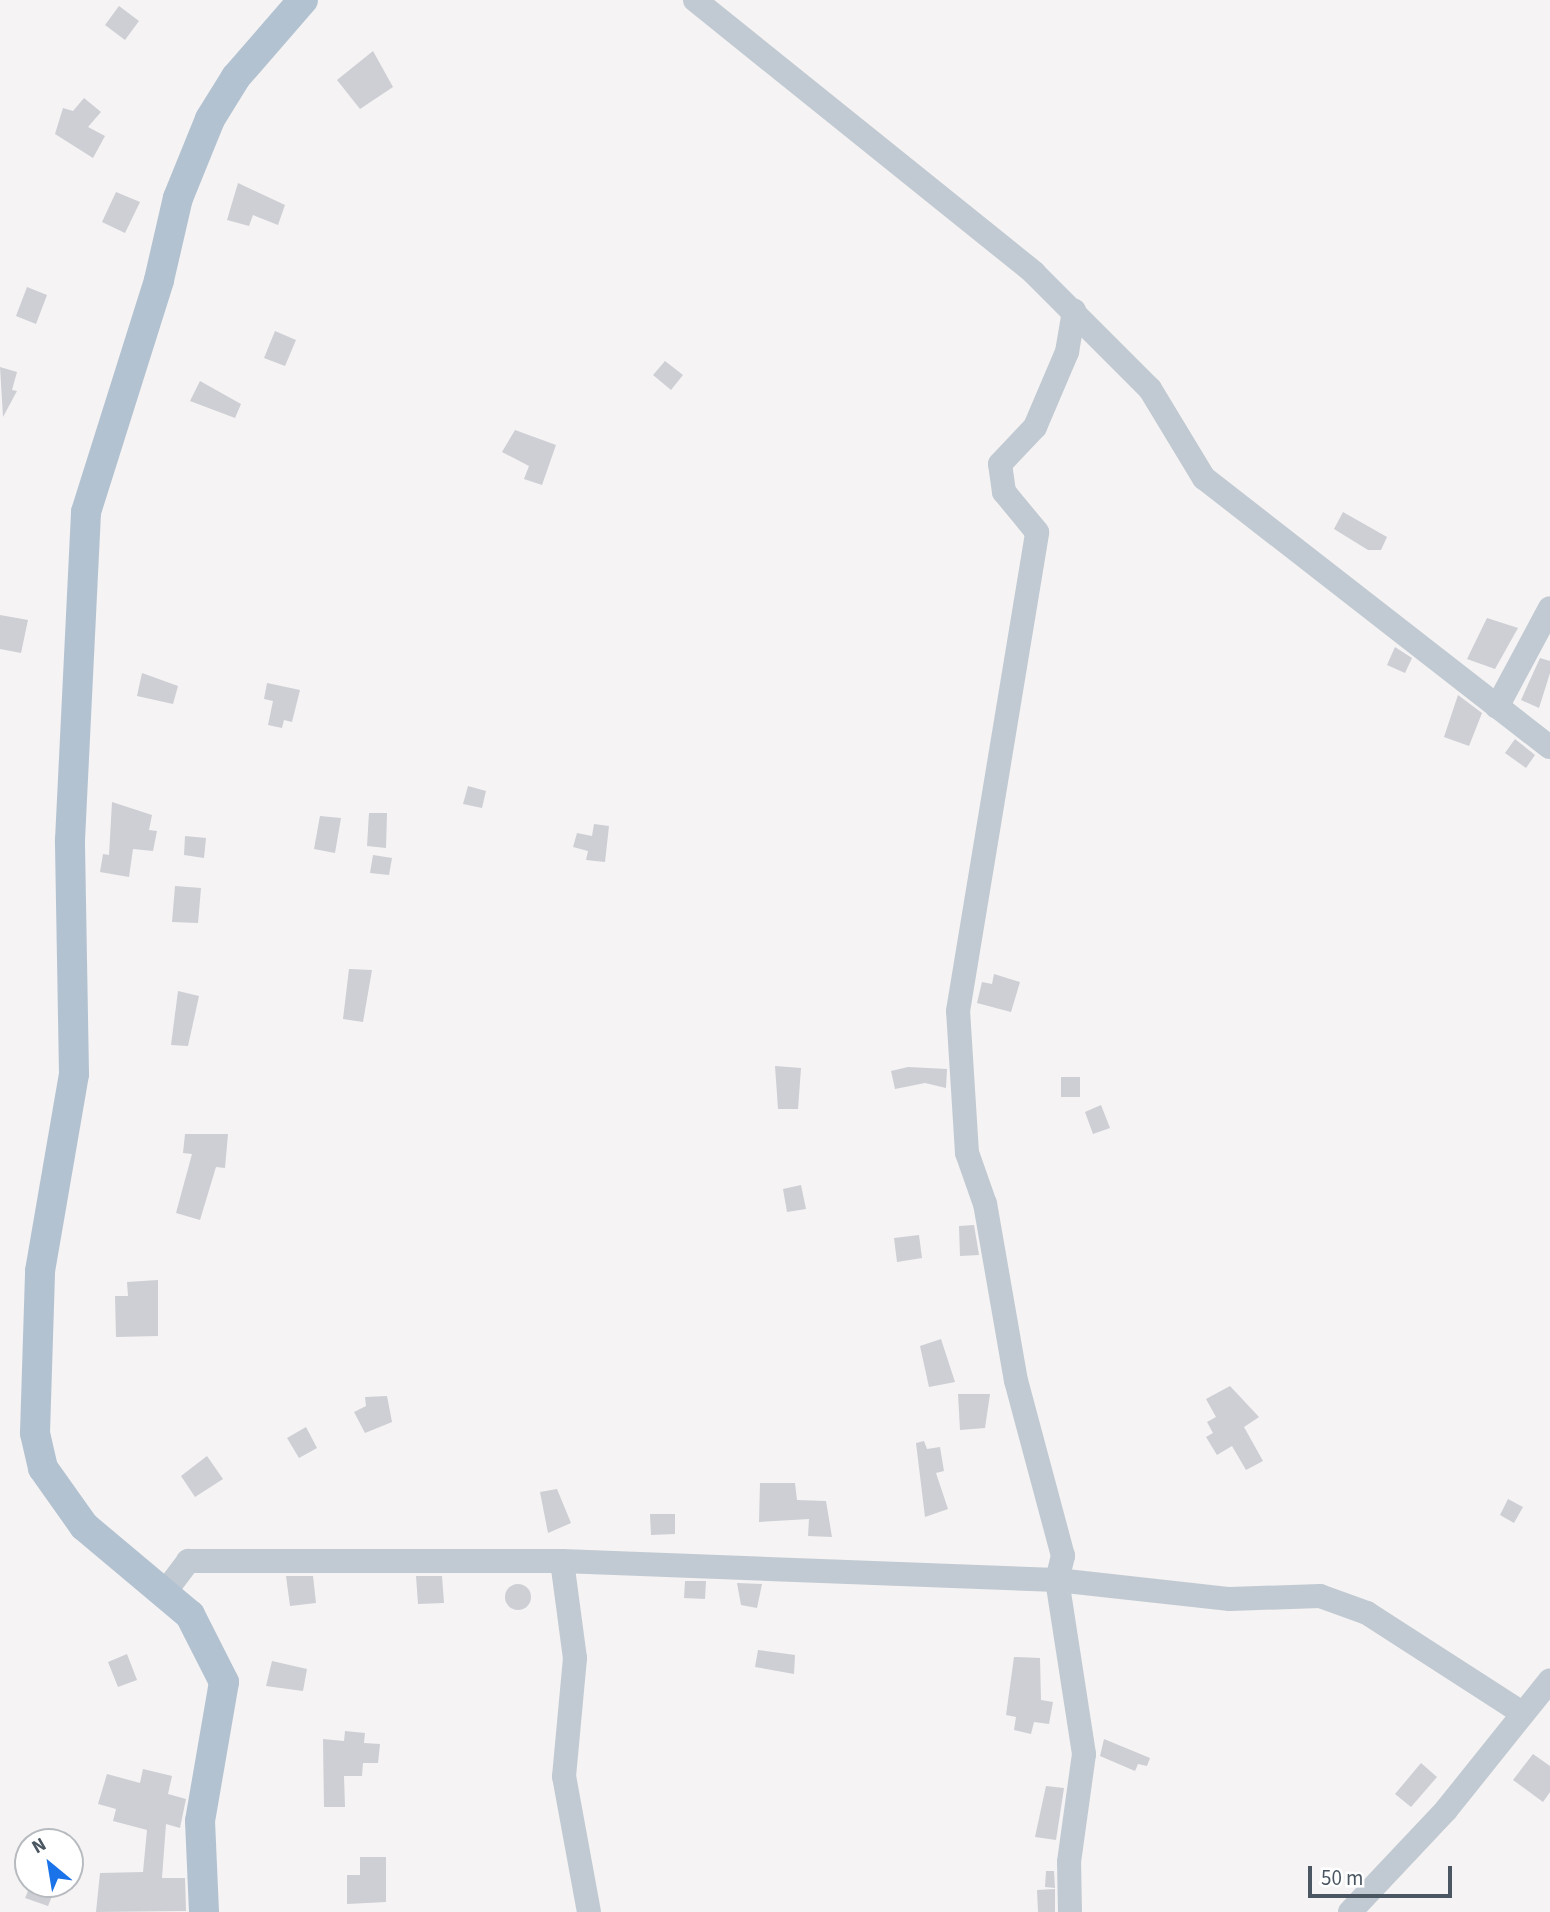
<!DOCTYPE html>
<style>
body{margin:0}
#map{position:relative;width:1550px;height:1912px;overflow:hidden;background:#f5f3f3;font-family:"Source Sans 3",sans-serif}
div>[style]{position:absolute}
.building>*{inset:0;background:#cdcfd5}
.round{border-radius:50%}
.minor>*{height:24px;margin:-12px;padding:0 12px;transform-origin:12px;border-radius:12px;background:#c1cad2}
.major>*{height:30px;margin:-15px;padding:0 15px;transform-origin:15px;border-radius:15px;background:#b3c2d1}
span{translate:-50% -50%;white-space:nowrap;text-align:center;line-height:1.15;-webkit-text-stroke:6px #fff;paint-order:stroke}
.north{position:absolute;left:14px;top:1828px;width:70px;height:70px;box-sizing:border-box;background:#fff;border:2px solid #b7bbc0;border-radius:50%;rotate:330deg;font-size:19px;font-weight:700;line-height:28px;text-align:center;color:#4a5661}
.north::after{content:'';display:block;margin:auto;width:24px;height:32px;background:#1a73e8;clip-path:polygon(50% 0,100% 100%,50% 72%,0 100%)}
.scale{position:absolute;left:1308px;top:1866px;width:144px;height:32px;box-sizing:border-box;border:4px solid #4a5661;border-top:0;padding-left:9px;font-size:21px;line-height:24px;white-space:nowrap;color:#4a5661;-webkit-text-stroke:5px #fff;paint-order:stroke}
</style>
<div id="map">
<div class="building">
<div style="clip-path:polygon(119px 6px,139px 21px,125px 40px,105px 25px)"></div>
<div style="clip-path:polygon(373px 51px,393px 87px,360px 109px,337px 80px)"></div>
<div style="clip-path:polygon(84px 98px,101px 112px,88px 127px,105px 136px,93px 158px,55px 134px,63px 108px,73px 111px)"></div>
<div style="clip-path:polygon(238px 183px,285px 205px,278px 225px,253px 215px,249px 226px,227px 220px)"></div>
<div style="clip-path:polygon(116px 192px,140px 202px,125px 233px,102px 222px)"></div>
<div style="clip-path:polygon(27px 287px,47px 295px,36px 324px,16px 316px)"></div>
<div style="clip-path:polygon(275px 331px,296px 340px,285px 366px,264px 358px)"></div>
<div style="clip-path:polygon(665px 361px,683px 375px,671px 390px,653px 375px)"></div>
<div style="clip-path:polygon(0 367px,17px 372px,12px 390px,17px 391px,3px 417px)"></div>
<div style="clip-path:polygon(200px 381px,241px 404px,235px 418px,190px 401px)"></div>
<div style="clip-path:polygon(515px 430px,556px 445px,542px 485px,524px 479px,529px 466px,502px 452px)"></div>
<div style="clip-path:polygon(1343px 512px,1387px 537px,1381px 550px,1368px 550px,1334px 529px)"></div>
<div style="clip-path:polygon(0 615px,28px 620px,21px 653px,0 649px)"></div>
<div style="clip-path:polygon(1487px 618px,1518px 628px,1495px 669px,1467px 659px)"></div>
<div style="clip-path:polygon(1395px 647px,1412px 658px,1405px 673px,1387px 665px)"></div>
<div style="clip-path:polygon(1540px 658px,1550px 661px,1550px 673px,1539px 708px,1521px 700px)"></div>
<div style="clip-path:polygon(142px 673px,178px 686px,173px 704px,137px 696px)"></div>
<div style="clip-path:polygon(267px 683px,300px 690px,292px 722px,284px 720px,282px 728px,268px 725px,273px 701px,264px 699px)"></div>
<div style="clip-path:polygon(1458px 695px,1482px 713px,1469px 746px,1444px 737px)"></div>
<div style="clip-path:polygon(1515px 739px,1535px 755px,1526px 768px,1505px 753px)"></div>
<div style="clip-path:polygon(468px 786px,486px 791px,482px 808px,463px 804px)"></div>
<div style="clip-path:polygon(112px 802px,152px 815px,149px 830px,157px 831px,153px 851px,133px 849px,129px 877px,100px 872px,103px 854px,109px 855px)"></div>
<div style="clip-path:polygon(369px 813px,387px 813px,386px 848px,367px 846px)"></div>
<div style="clip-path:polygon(320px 816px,341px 818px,335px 853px,314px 849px)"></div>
<div style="clip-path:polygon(594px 824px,609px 826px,605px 862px,586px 860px,588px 851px,573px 847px,577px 833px,592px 836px)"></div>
<div style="clip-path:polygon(185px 836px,206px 838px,204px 858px,184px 855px)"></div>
<div style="clip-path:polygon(373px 855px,392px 858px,389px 875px,370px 873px)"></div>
<div style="clip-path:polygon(175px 886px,201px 888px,198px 923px,172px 922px)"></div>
<div style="clip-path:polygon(349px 969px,372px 970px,363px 1022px,343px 1019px)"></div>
<div style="clip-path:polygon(994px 974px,1020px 982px,1011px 1012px,977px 1003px,982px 982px,992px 984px)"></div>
<div style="clip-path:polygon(178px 991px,199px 996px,188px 1046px,171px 1045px)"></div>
<div style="clip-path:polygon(775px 1066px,801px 1068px,798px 1109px,778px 1109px)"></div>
<div style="clip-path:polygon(908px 1067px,947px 1069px,946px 1088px,925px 1083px,895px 1089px,891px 1071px)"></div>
<div style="clip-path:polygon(1061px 1077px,1080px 1077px,1080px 1097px,1061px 1097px)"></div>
<div style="clip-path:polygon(1101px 1105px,1110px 1128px,1093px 1134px,1085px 1112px)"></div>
<div style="clip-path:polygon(185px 1134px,228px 1134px,225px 1168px,216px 1167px,200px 1220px,176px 1213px,192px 1154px,183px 1153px)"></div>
<div style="clip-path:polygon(801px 1185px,806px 1209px,787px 1212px,783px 1189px)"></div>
<div style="clip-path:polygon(974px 1225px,979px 1255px,960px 1256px,959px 1226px)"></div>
<div style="clip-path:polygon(919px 1235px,922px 1258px,897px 1262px,894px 1238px)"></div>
<div style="clip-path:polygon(158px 1280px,158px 1336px,116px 1337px,115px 1296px,128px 1296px,127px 1282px)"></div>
<div style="clip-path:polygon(941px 1339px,955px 1382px,929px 1387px,920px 1346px)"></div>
<div style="clip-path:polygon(1230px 1386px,1259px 1417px,1244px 1427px,1263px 1461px,1246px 1470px,1232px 1446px,1217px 1455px,1206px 1437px,1213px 1433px,1207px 1422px,1216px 1417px,1206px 1399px)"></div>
<div style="clip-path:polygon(958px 1394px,990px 1394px,985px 1428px,960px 1430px)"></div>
<div style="clip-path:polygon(387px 1396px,392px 1422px,365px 1433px,354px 1412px,366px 1406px,365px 1397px)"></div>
<div style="clip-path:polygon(306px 1427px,317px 1448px,299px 1458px,287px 1438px)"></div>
<div style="clip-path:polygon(924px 1441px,927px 1449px,940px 1447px,944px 1471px,936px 1473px,948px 1509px,925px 1517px,916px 1443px)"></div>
<div style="clip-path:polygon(207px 1456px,223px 1479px,195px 1497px,181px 1476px)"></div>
<div style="clip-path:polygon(760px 1483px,795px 1483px,797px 1500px,826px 1501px,832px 1537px,808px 1536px,809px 1519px,759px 1522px)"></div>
<div style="clip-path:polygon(557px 1489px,571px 1523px,548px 1533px,540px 1492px)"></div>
<div style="clip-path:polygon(1508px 1499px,1523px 1507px,1514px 1523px,1500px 1515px)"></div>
<div style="clip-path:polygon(650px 1514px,675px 1514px,675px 1534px,651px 1535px)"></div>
<div style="clip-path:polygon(286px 1576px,313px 1576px,316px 1603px,290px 1606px)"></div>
<div style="clip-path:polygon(416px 1576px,442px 1576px,444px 1603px,418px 1604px)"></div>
<div style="clip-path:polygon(685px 1581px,706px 1581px,705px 1599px,684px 1598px)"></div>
<div style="clip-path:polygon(737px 1583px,762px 1584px,757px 1608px,741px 1605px)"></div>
<div class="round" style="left:505px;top:1584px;width:26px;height:26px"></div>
<div style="clip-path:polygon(758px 1650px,795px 1655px,794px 1674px,755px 1667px)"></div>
<div style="clip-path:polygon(127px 1654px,137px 1680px,118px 1687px,108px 1662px)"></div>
<div style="clip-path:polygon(1014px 1657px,1040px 1658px,1041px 1700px,1053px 1702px,1049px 1724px,1034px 1722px,1031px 1734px,1014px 1730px,1016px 1717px,1006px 1715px)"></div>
<div style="clip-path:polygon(272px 1661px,307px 1669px,303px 1691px,266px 1686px)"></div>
<div style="clip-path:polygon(345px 1731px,365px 1733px,364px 1743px,380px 1744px,378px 1763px,363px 1763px,362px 1776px,344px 1776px,345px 1807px,324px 1807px,323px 1739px,344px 1741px)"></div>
<div style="clip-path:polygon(1104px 1739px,1150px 1758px,1147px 1766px,1138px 1764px,1135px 1771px,1100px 1756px)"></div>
<div style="clip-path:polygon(1533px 1754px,1550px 1766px,1550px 1792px,1543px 1802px,1513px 1780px)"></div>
<div style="clip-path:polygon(1421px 1763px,1437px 1777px,1411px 1807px,1395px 1794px)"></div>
<div style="clip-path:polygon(143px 1769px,172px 1776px,168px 1794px,186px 1799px,180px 1828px,166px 1824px,162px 1878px,185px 1878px,186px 1911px,96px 1912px,100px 1873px,143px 1872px,147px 1830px,113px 1821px,116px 1809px,98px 1804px,107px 1774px,140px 1783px)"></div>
<div style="clip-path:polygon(1046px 1786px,1064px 1788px,1056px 1840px,1035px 1837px)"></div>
<div style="clip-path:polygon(360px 1857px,386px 1857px,386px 1902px,347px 1904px,347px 1875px,360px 1875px)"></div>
<div style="clip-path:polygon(1046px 1871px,1054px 1871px,1055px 1888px,1045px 1887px)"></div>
<div style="clip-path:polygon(31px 1884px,57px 1884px,48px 1906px,25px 1898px)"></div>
<div style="clip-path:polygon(1055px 1889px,1055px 1912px,1038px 1912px,1037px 1890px)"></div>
</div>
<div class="minor">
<div style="left:695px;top:0;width:435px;rotate:38.8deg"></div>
<div style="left:1034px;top:273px;width:164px;rotate:45deg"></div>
<div style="left:1150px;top:389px;width:104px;rotate:58.8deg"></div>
<div style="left:1204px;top:478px;width:438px;rotate:37.9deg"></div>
<div style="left:1497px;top:707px;width:112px;rotate:-61.8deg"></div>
<div style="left:562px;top:1561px;width:98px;rotate:82.4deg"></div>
<div style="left:575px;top:1658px;width:119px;rotate:95.3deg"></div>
<div style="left:564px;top:1776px;width:138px;rotate:79.6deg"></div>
<div style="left:165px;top:1592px;width:39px;rotate:-53deg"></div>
<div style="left:188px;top:1561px;width:374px"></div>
<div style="left:562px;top:1561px;width:495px;rotate:2.2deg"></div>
<div style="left:1057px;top:1580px;width:174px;rotate:6.3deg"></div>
<div style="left:1230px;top:1599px;width:90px;rotate:-1.9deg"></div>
<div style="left:1320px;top:1596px;width:50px;rotate:19.9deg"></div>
<div style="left:1367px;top:1613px;width:184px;rotate:32.8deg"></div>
<div style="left:1070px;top:1912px;width:50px;rotate:-91.1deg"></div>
<div style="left:1069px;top:1862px;width:109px;rotate:-82.1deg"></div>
<div style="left:1084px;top:1754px;width:176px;rotate:-98.8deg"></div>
<div style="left:1057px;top:1580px;width:25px;rotate:-76deg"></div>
<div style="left:1063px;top:1556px;width:181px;rotate:-105deg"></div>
<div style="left:1016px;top:1381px;width:180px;rotate:-99.9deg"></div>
<div style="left:985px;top:1204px;width:54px;rotate:-109.4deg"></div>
<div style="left:967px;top:1153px;width:142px;rotate:-93.6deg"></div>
<div style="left:958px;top:1011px;width:485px;rotate:-80.6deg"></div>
<div style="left:1037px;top:532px;width:52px;rotate:-129.5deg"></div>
<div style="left:1004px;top:492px;width:28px;rotate:-98deg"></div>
<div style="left:1000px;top:464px;width:51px;rotate:-46.6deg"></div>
<div style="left:1035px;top:427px;width:82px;rotate:-66.9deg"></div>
<div style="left:1067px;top:352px;width:42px;rotate:-80.3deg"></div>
<div style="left:1350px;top:1912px;width:140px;rotate:-46.7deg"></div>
<div style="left:1446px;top:1810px;width:166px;rotate:-51.3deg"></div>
</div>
<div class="major">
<div style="left:204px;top:1912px;width:91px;rotate:-92.5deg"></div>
<div style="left:200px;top:1821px;width:141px;rotate:-80.2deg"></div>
<div style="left:224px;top:1682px;width:75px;rotate:-116.9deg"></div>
<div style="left:190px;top:1615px;width:138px;rotate:-140deg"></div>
<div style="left:84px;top:1526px;width:71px;rotate:-125.3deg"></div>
<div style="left:43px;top:1468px;width:36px;rotate:-103deg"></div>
<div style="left:35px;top:1433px;width:162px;rotate:-88.2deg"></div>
<div style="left:40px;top:1271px;width:200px;rotate:-80.2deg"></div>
<div style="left:74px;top:1074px;width:234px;rotate:-91deg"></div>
<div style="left:70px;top:840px;width:328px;rotate:-87.2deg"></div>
<div style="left:86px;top:512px;width:243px;rotate:-72.5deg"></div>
<div style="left:159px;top:280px;width:84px;rotate:-77deg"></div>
<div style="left:178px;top:198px;width:85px;rotate:-67.9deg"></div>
<div style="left:210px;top:119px;width:49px;rotate:-58.2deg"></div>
<div style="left:236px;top:77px;width:102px;rotate:-49deg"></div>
</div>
<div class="north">N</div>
<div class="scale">50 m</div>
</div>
